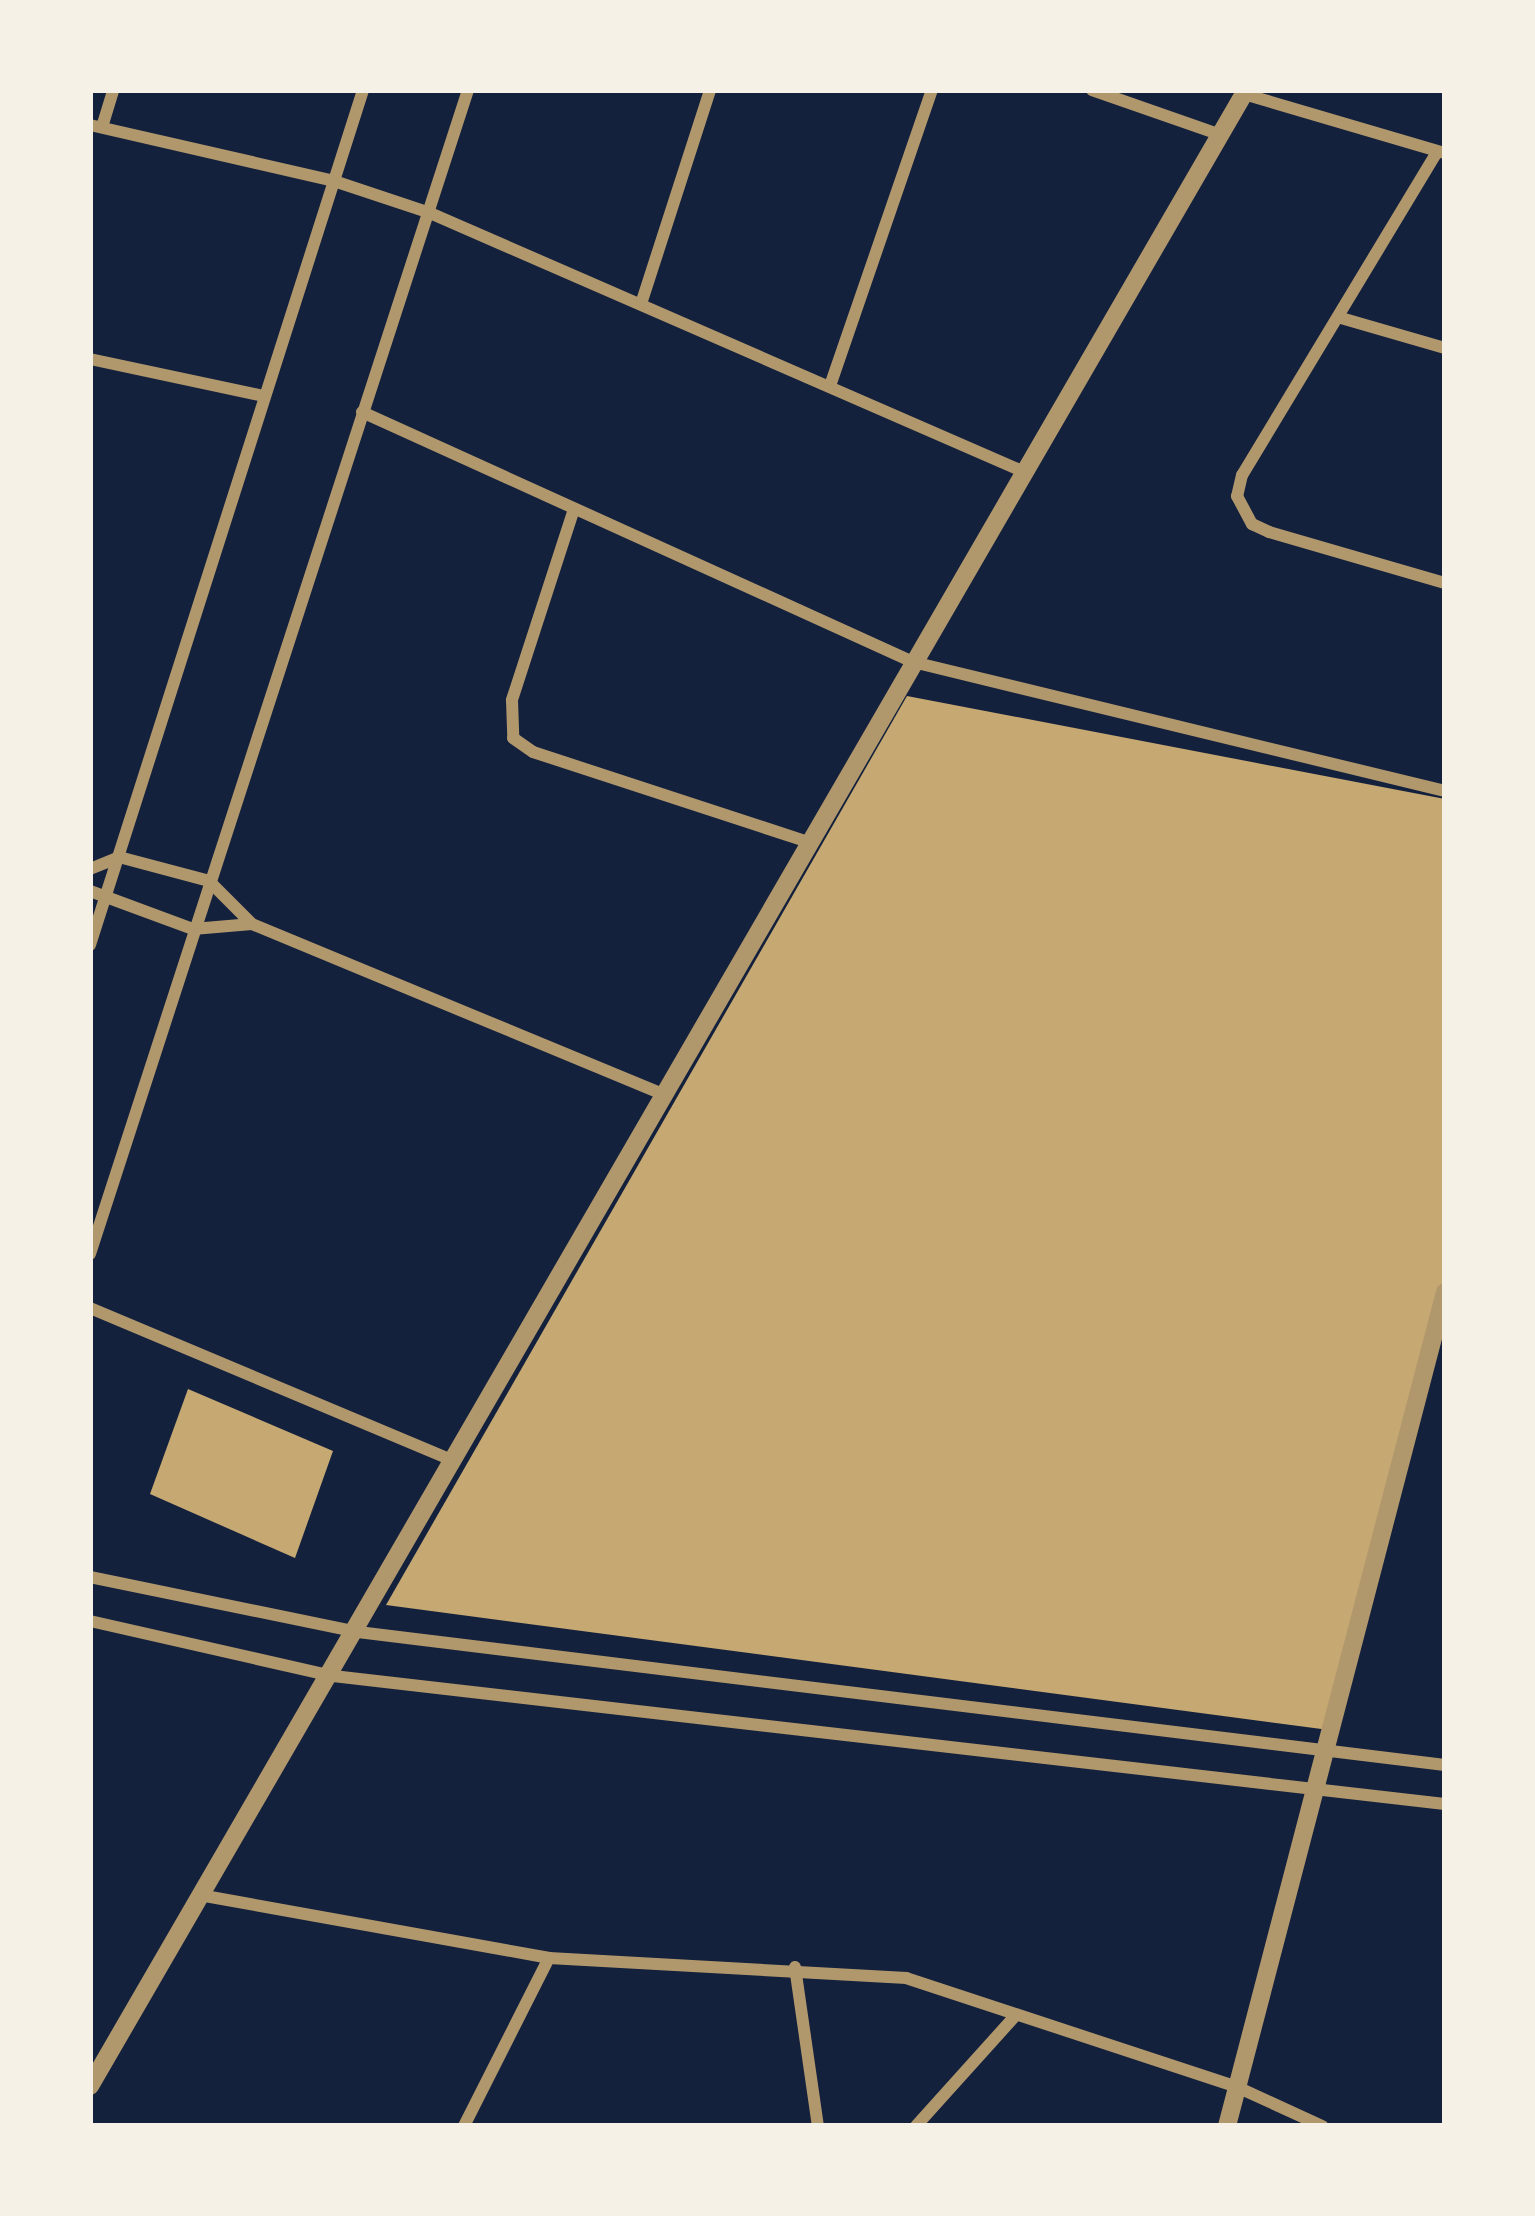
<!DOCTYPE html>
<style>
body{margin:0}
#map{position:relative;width:1535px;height:2216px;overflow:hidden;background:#14213d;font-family:"Noto Sans",sans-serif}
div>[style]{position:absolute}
.building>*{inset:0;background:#c6a872}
.minor>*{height:12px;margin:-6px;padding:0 6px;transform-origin:6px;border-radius:6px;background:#b1986c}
.tertiary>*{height:18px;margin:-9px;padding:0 9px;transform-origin:9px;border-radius:9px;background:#b1986c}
span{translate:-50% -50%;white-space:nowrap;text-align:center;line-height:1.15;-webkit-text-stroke:12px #f6f1e7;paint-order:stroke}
.frame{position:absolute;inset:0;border:93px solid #f6f1e7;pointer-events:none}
</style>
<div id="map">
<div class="building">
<div style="clip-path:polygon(907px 696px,1445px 799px,1445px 1283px,1329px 1730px,386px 1605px)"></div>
<div style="clip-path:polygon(188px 1389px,333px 1451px,295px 1558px,150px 1494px)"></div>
</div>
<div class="minor">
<div style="left:1092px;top:90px;width:137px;rotate:19.2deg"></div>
<div style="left:1244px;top:94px;width:209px;rotate:16.4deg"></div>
<div style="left:90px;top:125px;width:250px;rotate:12.9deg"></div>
<div style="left:334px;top:181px;width:101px;rotate:18.4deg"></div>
<div style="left:430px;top:213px;width:646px;rotate:23.55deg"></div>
<div style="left:102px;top:127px;width:39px;rotate:-73deg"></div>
<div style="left:1437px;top:152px;width:377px;rotate:121.1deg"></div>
<div style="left:1242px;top:475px;width:22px;rotate:103deg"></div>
<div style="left:1237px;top:496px;width:32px;rotate:62deg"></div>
<div style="left:1252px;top:524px;width:19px;rotate:25deg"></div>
<div style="left:1269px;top:532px;width:183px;rotate:16.2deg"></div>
<div style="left:641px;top:304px;width:225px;rotate:-72.1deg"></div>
<div style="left:1341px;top:318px;width:108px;rotate:16.1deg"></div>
<div style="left:90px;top:359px;width:178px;rotate:12deg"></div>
<div style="left:831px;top:383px;width:310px;rotate:-71deg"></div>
<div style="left:362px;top:412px;width:605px;rotate:24.4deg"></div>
<div style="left:913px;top:662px;width:547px;rotate:13.63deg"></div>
<div style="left:574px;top:509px;width:201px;rotate:108deg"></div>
<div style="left:512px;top:700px;width:38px;rotate:88deg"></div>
<div style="left:513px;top:738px;width:24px;rotate:35deg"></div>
<div style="left:533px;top:752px;width:290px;rotate:18.1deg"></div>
<div style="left:90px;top:869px;width:31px;rotate:-22deg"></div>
<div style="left:119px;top:857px;width:93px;rotate:14.9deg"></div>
<div style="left:209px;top:881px;width:61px;rotate:45deg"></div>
<div style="left:252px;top:924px;width:444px;rotate:22.5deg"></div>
<div style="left:90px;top:891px;width:110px;rotate:20.3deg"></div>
<div style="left:193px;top:929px;width:59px;rotate:-4.8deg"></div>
<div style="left:90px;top:945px;width:898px;rotate:-72.29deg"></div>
<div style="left:90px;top:1254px;width:1224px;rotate:-72.01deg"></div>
<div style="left:90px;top:1308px;width:393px;rotate:22.8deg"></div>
<div style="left:90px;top:1577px;width:274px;rotate:11.6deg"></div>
<div style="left:358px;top:1632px;width:1095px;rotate:6.98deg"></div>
<div style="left:90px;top:1621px;width:249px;rotate:12.8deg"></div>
<div style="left:333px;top:1676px;width:1119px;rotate:6.57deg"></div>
<div style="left:205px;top:1896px;width:350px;rotate:10.2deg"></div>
<div style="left:549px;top:1958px;width:358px;rotate:3.2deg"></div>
<div style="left:906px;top:1978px;width:348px;rotate:18.2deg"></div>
<div style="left:1237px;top:2087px;width:94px;rotate:24.6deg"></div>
<div style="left:795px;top:1967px;width:161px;rotate:81.8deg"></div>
<div style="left:464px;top:2126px;width:188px;rotate:-63.2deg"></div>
<div style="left:916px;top:2126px;width:147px;rotate:-48deg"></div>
</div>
<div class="tertiary">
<div style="left:90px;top:2086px;width:2307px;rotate:-59.92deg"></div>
<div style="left:1227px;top:2126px;width:862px;rotate:-75.35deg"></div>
</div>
<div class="frame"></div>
</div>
